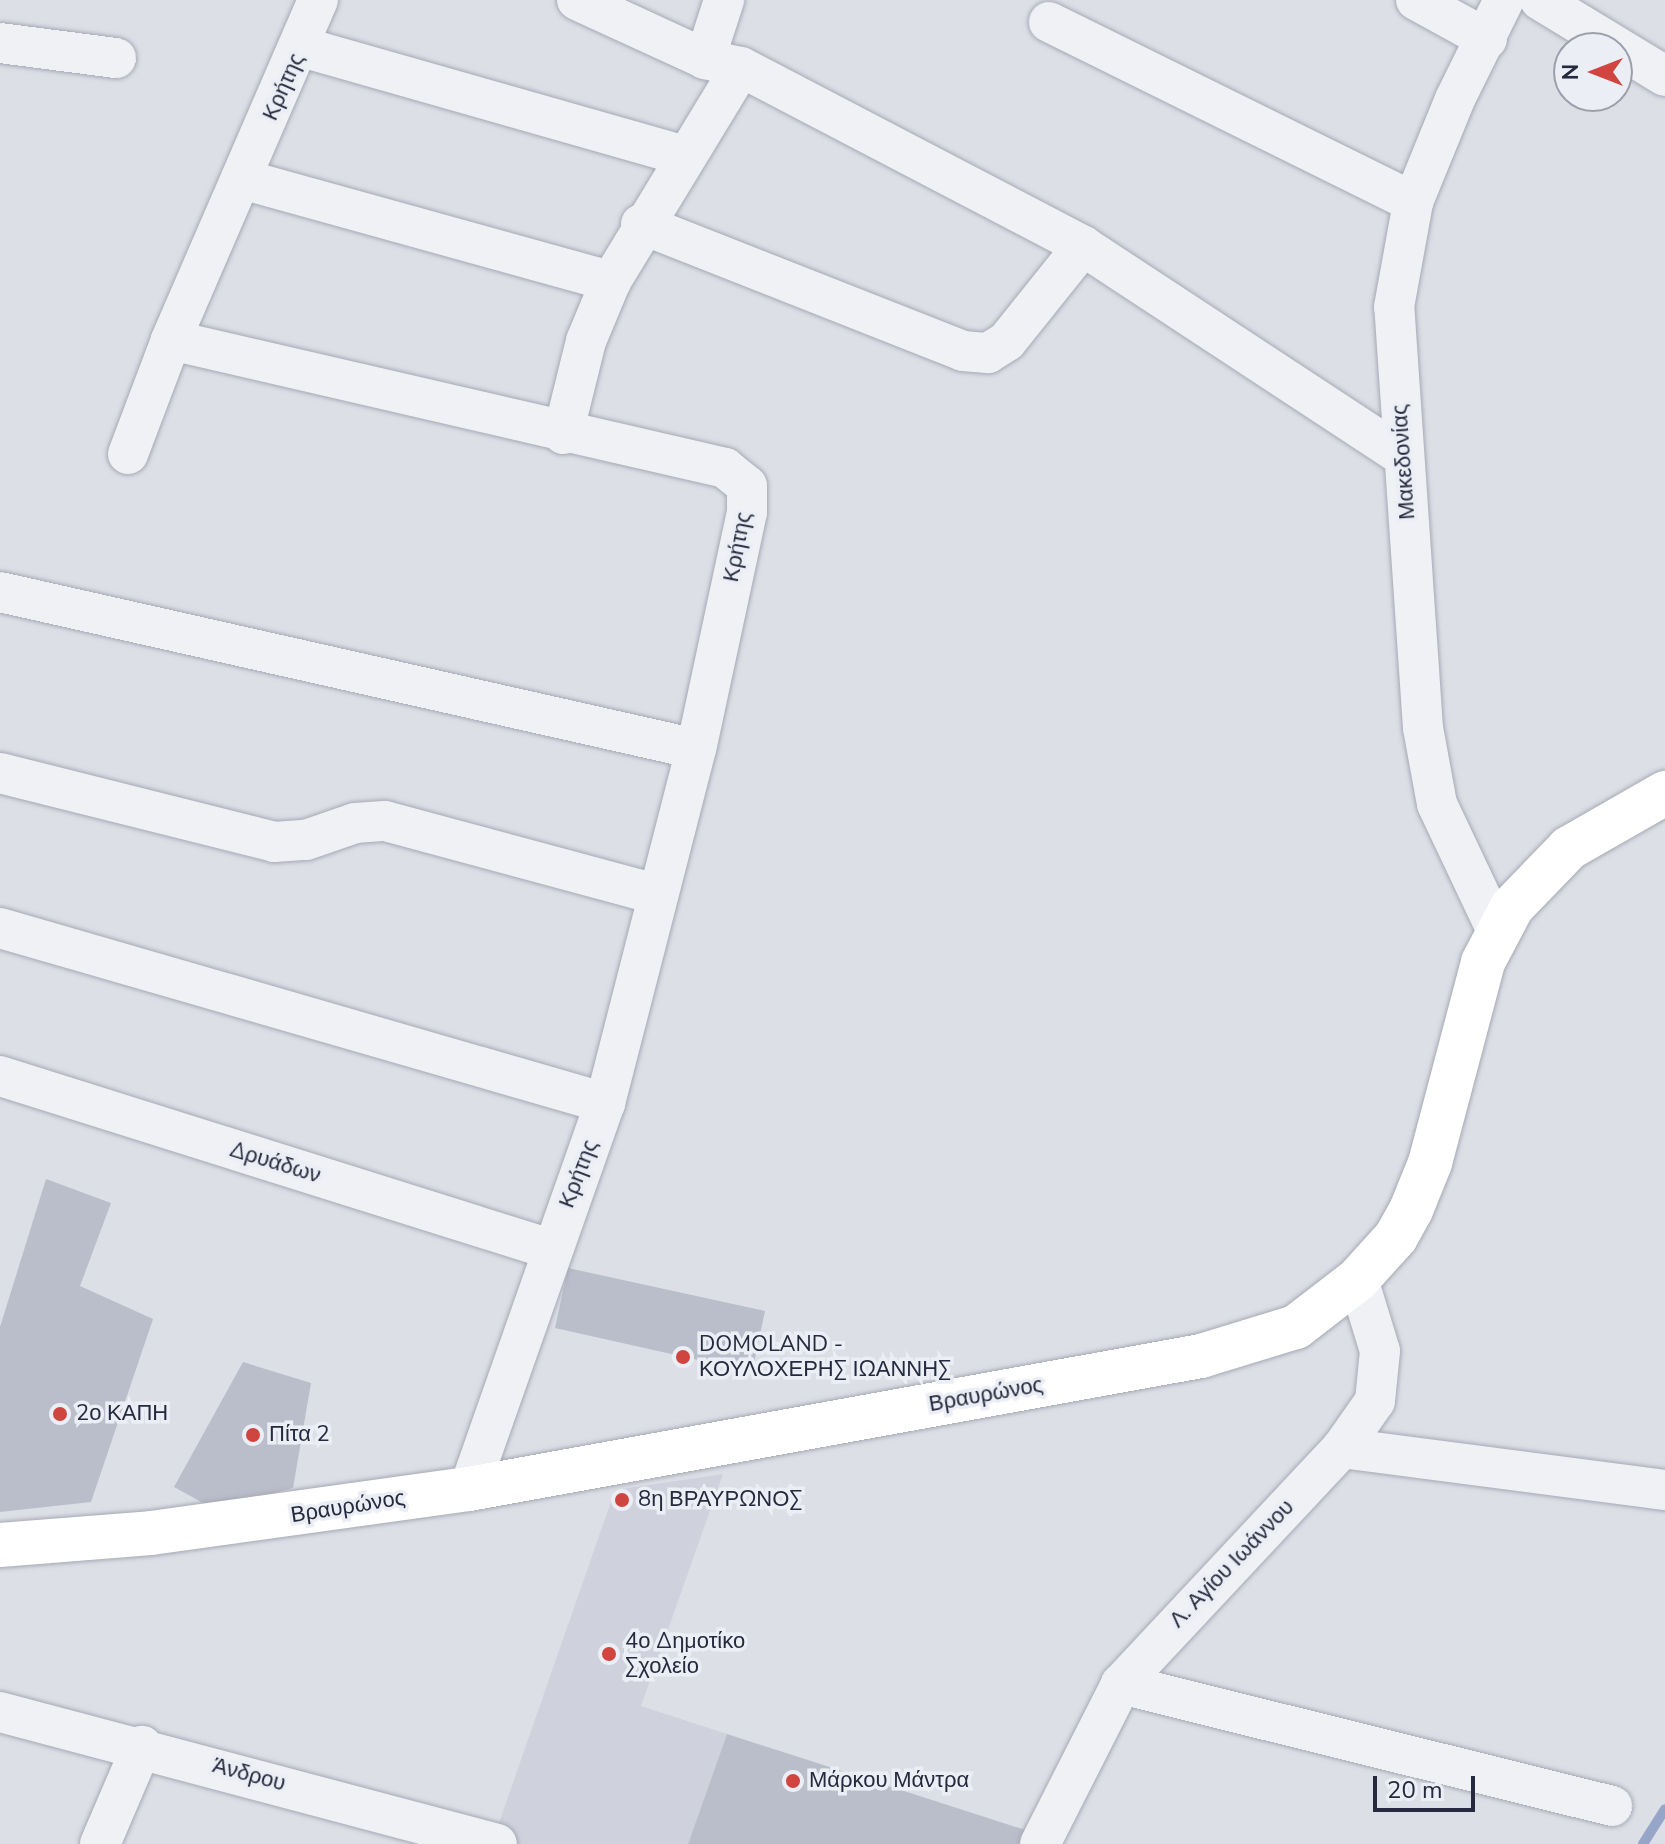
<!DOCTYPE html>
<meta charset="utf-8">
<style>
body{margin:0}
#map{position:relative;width:1665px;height:1844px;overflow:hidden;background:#dddfe7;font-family:"Nunito Sans",sans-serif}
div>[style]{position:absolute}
.built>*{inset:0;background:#cfd1dc}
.stream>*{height:10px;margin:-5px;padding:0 5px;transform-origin:5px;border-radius:5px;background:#97a5c8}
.building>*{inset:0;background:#babdca}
.roads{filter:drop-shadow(0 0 2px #a6a9b4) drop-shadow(0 0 2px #a6a9b4)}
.minor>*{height:40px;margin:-20px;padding:0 20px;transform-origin:20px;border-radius:20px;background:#f0f1f5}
.major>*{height:44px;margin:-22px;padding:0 22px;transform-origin:22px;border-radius:22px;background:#fff}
.dots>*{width:22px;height:22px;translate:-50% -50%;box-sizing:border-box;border:4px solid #eceef5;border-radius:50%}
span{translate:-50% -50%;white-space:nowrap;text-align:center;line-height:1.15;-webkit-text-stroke:7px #eceef5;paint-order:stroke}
.street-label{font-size:22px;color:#262a3e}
.poi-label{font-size:22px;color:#262a3e}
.left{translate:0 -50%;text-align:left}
.north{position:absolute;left:1553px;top:32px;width:80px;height:80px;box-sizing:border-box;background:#eceef5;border:2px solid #9da0ac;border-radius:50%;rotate:270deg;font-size:22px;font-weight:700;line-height:32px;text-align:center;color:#262a3e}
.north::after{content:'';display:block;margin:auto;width:28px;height:36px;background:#d0453f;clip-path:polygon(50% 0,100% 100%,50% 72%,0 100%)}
.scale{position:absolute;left:1373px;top:1776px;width:102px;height:36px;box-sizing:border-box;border:4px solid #262a3e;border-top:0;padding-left:10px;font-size:24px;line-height:28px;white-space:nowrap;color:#262a3e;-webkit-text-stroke:6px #eceef5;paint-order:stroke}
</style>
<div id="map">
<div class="built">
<div style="clip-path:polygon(723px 1474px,641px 1706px,727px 1734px,688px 1844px,510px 1844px,493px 1840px,615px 1490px)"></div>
</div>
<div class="stream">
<div style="left:1643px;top:1844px;width:41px;rotate:-57.8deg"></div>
</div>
<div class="building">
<div style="clip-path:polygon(46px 1179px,111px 1203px,80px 1286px,153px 1319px,91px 1502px,0 1512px,0 1327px)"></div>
<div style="clip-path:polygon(568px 1268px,765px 1311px,752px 1372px,555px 1328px)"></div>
<div style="clip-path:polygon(243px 1362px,311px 1383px,293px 1488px,214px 1509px,174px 1487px)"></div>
<div style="clip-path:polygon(727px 1734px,1044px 1836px,1040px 1844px,688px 1844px)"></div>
</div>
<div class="roads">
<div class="minor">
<div style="left:318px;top:0;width:370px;rotate:113.4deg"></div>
<div style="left:171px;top:340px;width:569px;rotate:13.01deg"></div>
<div style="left:725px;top:468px;width:28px;rotate:39deg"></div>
<div style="left:747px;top:486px;width:26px;rotate:90deg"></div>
<div style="left:747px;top:512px;width:242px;rotate:102.1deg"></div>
<div style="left:696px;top:749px;width:366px;rotate:104.4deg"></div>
<div style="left:605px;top:1103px;width:409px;rotate:109.4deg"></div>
<div style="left:577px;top:0;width:141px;rotate:24.7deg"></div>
<div style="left:705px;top:59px;width:37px;rotate:13deg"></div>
<div style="left:741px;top:67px;width:386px;rotate:27.6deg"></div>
<div style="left:1083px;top:246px;width:383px;rotate:33.3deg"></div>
<div style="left:1416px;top:0;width:81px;rotate:28.8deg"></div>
<div style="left:1540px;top:0;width:146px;rotate:31.3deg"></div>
<div style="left:1049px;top:22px;width:406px;rotate:26.3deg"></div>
<div style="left:0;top:43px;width:117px;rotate:7.4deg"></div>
<div style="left:302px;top:47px;width:398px;rotate:15.9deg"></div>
<div style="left:705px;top:59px;width:62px;rotate:-72.1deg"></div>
<div style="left:242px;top:179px;width:383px;rotate:15.5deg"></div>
<div style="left:641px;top:224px;width:346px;rotate:21.5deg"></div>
<div style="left:963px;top:351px;width:25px;rotate:5deg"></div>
<div style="left:988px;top:353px;width:22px;rotate:-32deg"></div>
<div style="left:1007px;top:341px;width:122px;rotate:-51.3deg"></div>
<div style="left:563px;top:434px;width:96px;rotate:-76.1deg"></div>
<div style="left:586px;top:341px;width:65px;rotate:-67.4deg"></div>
<div style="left:611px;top:281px;width:250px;rotate:-58.7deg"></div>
<div style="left:128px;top:454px;width:122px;rotate:-69.3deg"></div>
<div style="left:0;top:592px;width:713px;rotate:12.71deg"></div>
<div style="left:0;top:773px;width:283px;rotate:14.1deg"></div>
<div style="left:274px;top:842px;width:32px;rotate:-4deg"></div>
<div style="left:306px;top:840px;width:52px;rotate:-19.1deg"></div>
<div style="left:355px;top:823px;width:30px;rotate:-4deg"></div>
<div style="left:385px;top:821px;width:280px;rotate:15.1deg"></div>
<div style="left:0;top:928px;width:630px;rotate:16.13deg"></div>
<div style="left:1497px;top:931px;width:140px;rotate:-115.3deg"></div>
<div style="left:1437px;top:804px;width:77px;rotate:-100.4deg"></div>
<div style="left:1423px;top:728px;width:422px;rotate:-93.9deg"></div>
<div style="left:1394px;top:307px;width:107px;rotate:-79.7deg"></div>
<div style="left:1413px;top:202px;width:111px;rotate:-67.8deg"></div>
<div style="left:1455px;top:99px;width:110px;rotate:-63.7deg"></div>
<div style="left:0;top:1076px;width:577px;rotate:17.46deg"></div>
<div style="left:1342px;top:1448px;width:326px;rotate:7.4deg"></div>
<div style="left:1121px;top:1684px;width:506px;rotate:13.95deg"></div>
<div style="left:0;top:1712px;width:514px;rotate:14.87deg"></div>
<div style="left:100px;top:1844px;width:107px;rotate:-66.8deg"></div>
<div style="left:1040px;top:1844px;width:179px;rotate:-63.1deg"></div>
<div style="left:1121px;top:1684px;width:323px;rotate:-46.9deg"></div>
<div style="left:1342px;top:1448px;width:57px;rotate:-54.9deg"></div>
<div style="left:1375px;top:1401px;width:50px;rotate:-84.3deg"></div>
<div style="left:1380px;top:1351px;width:75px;rotate:-107deg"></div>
</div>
<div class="major">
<div style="left:0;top:1545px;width:151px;rotate:-4.5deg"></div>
<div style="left:151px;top:1533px;width:321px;rotate:-7.9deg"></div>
<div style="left:469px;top:1489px;width:744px;rotate:-10.3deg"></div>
<div style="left:1201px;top:1356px;width:99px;rotate:-17deg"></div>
<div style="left:1296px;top:1327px;width:78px;rotate:-37.7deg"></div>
<div style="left:1358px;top:1279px;width:57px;rotate:-47.9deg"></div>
<div style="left:1396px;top:1237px;width:31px;rotate:-61deg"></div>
<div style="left:1411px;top:1210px;width:51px;rotate:-68deg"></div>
<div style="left:1430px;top:1163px;width:208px;rotate:-75.2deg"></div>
<div style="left:1483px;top:962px;width:62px;rotate:-62.2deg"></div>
<div style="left:1512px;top:907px;width:82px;rotate:-46deg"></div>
<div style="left:1569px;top:848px;width:111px;rotate:-29.8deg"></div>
</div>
</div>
<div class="dots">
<div style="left:683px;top:1357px;background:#d0453f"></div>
<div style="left:60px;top:1414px;background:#d0453f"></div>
<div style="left:253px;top:1435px;background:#d0453f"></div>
<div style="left:622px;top:1500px;background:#d0453f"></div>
<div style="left:609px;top:1654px;background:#d0453f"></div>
<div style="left:793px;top:1781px;background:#d0453f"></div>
</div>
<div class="street-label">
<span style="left:284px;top:87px;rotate:-66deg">Κρήτης</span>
<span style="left:1404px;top:462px;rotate:-94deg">Μακεδονίας</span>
<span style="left:738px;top:547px;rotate:-79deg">Κρήτης</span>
<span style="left:275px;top:1163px;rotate:17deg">Δρυάδων</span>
<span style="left:579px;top:1174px;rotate:-69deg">Κρήτης</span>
<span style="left:986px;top:1395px;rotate:-10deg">Βραυρώνος</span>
<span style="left:348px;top:1507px;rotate:-9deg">Βραυρώνος</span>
<span style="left:1232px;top:1564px;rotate:-46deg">Λ. Αγίου Ιωάννου</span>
<span style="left:249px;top:1775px;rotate:15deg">Άνδρου</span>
</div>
<div class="poi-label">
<span class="left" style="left:699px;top:1357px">DOMOLAND -<br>ΚΟΥΛΟΧΕΡΗΣ ΙΩΑΝΝΗΣ</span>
<span class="left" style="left:76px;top:1414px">2ο ΚΑΠΗ</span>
<span class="left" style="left:269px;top:1435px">Πίτα 2</span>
<span class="left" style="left:638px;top:1500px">8η ΒΡΑΥΡΩΝΟΣ</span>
<span class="left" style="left:625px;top:1654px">4ο Δημοτίκο<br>Σχολείο</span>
<span class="left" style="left:809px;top:1781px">Μάρκου Μάντρα</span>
</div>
<div class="north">N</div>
<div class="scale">20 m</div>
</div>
